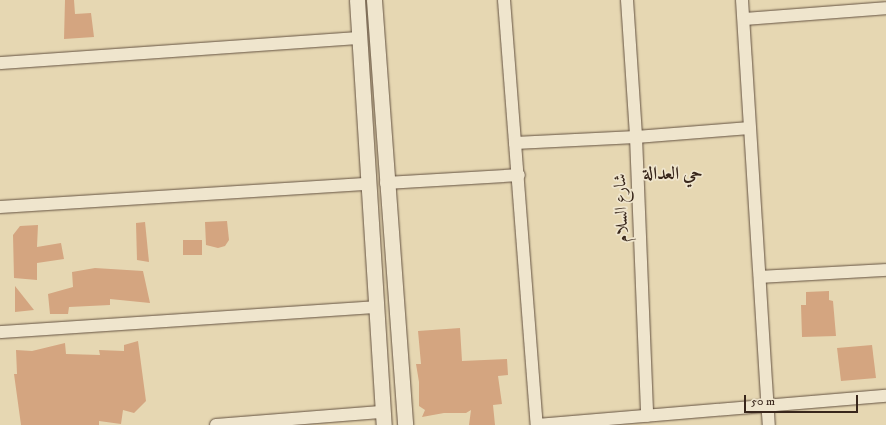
<!DOCTYPE html>
<meta charset="utf-8">
<style>
body{margin:0}
#map{position:relative;width:886px;height:425px;overflow:hidden;background:#e6d7b2;font-family:"IM FELL DW Pica",Amiri,serif}
div>[style]{position:absolute}
.building>*{inset:0;background:#d4a580}
.roads{filter:drop-shadow(0 0 1px #645241) drop-shadow(0 0 1px #645241)}
.minor>*{height:12px;margin:-6px;padding:0 6px;transform-origin:6px;border-radius:6px;background:#efe5cd}
.tertiary>*{height:15px;margin:-7.5px;padding:0 7.5px;transform-origin:7.5px;border-radius:7.5px;background:#efe5cd}
span{translate:-50% -50%;white-space:nowrap;text-align:center;line-height:1.15;-webkit-text-stroke:3.5px #efe5cd;paint-order:stroke}
.street-label{font-size:17px;color:#38261b}
.neighbourhood-label{font-size:18px;color:#38261b;font-weight:700}
.scale{position:absolute;left:744px;top:395px;width:114px;height:18px;box-sizing:border-box;border:2px solid #38261b;border-top:0;padding-left:5px;font-size:12px;line-height:14px;white-space:nowrap;color:#38261b;-webkit-text-stroke:3px #efe5cd;paint-order:stroke}
</style>
<div id="map">
<div class="building">
<div style="clip-path:polygon(65px 0,74px 0,75px 14px,91px 13px,94px 37px,64px 39px)"></div>
<div style="clip-path:polygon(227px 221px,229px 240px,225px 246px,218px 248px,206px 245px,205px 222px)"></div>
<div style="clip-path:polygon(145px 222px,149px 262px,137px 260px,136px 223px)"></div>
<div style="clip-path:polygon(38px 225px,37px 247px,61px 243px,64px 259px,37px 263px,37px 280px,14px 278px,13px 235px,20px 226px)"></div>
<div style="clip-path:polygon(183px 240px,202px 240px,202px 255px,183px 255px)"></div>
<div style="clip-path:polygon(95px 268px,143px 271px,150px 303px,110px 299px,110px 305px,69px 307px,68px 314px,50px 314px,48px 294px,73px 287px,72px 272px)"></div>
<div style="clip-path:polygon(15px 286px,34px 310px,15px 312px)"></div>
<div style="clip-path:polygon(829px 291px,829px 300px,833px 301px,836px 336px,802px 337px,801px 305px,806px 305px,806px 292px)"></div>
<div style="clip-path:polygon(460px 328px,462px 361px,507px 359px,508px 375px,498px 376px,502px 404px,493px 405px,495px 425px,469px 425px,471px 410px,466px 413px,444px 413px,422px 417px,425px 410px,419px 406px,419px 382px,416px 364px,421px 364px,418px 331px)"></div>
<div style="clip-path:polygon(138px 341px,146px 401px,134px 413px,123px 410px,121px 424px,99px 421px,99px 425px,21px 425px,14px 374px,17px 374px,16px 350px,32px 351px,65px 343px,66px 354px,100px 355px,99px 350px,124px 351px,124px 345px)"></div>
<div style="clip-path:polygon(872px 345px,876px 378px,841px 381px,837px 348px)"></div>
</div>
<div class="roads">
<div class="minor">
<div style="left:504px;top:0;width:426px;rotate:85.6deg"></div>
<div style="left:627px;top:0;width:137px;rotate:86.2deg"></div>
<div style="left:636px;top:137px;width:279px;rotate:87.7deg"></div>
<div style="left:742px;top:0;width:426px;rotate:86.4deg"></div>
<div style="left:744px;top:19px;width:142px;rotate:-4.4deg"></div>
<div style="left:0;top:63px;width:360px;rotate:-4deg"></div>
<div style="left:515px;top:143px;width:121px;rotate:-2.8deg"></div>
<div style="left:636px;top:137px;width:114px;rotate:-4.5deg"></div>
<div style="left:386px;top:183px;width:133px;rotate:-3.4deg"></div>
<div style="left:0;top:207px;width:369px;rotate:-3.6deg"></div>
<div style="left:760px;top:277px;width:126px;rotate:-3.2deg"></div>
<div style="left:0;top:332px;width:377px;rotate:-3.8deg"></div>
<div style="left:216px;top:425px;width:168px;rotate:-4.5deg"></div>
<div style="left:537px;top:425px;width:350px;rotate:-4.8deg"></div>
</div>
<div class="tertiary">
<div style="left:357px;top:0;width:426px;rotate:86.4deg"></div>
<div style="left:374px;top:0;width:426px;rotate:85.8deg"></div>
</div>
</div>
<div class="street-label">
<span style="left:622px;top:208px;rotate:-92deg">شارع السلام</span>
</div>
<div class="neighbourhood-label">
<span style="left:673px;top:174px">حي العدالة</span>
</div>
<div class="scale">50 m</div>
</div>
